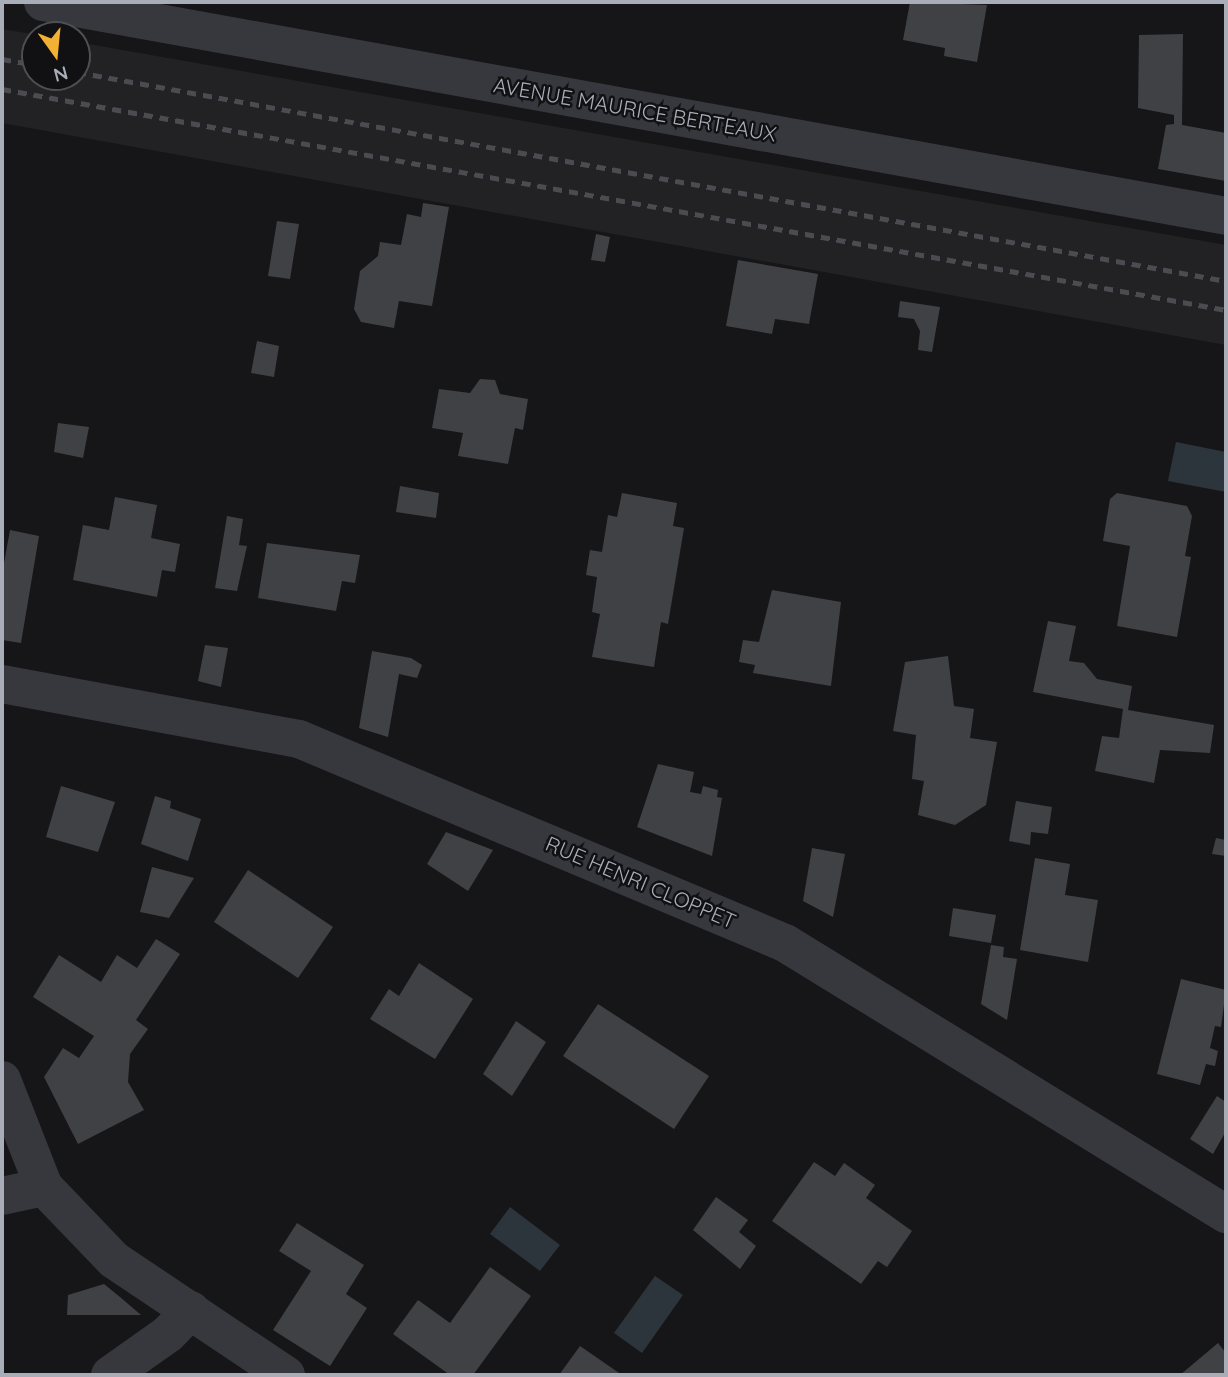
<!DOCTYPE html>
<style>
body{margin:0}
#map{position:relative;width:1228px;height:1377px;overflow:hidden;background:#161618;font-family:Quicksand,sans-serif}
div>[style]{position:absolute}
.built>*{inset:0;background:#222225}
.water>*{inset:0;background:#2c353c}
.building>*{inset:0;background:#404145}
.minor>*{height:38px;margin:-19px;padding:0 19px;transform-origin:19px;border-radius:19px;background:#37383d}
.rail>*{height:5px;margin-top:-2.5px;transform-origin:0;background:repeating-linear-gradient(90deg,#4a4c52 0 9px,transparent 0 16px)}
span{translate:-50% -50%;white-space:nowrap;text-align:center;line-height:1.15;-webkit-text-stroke:5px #111113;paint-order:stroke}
.street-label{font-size:21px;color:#a8adb8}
.frame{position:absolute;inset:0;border:4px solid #a8adb8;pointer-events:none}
.north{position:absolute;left:21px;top:21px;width:70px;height:70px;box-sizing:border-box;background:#111113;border:2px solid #4d4f55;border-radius:50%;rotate:165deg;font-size:19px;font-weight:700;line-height:28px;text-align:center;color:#a8adb8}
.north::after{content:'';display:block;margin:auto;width:24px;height:32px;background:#f2b134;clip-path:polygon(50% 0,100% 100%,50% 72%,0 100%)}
</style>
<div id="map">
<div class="built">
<div style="clip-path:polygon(2px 29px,38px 35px,35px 77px,77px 77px,77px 42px,1226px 245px,1226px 345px,2px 123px)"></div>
</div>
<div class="water">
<div style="clip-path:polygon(1176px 442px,1226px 452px,1226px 492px,1168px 481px)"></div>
<div style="clip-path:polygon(510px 1207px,560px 1245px,540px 1271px,490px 1234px)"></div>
<div style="clip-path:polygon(655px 1276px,683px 1295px,642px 1353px,614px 1333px)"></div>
</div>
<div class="building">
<div style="clip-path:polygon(910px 2px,987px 5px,977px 62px,944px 56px,945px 48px,903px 40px)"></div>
<div style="clip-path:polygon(1183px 34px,1182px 125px,1226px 133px,1226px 181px,1158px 169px,1166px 125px,1174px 124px,1174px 115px,1138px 108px,1139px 35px)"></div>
<div style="clip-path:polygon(423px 203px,449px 207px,432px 306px,399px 301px,394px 328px,361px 322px,354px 309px,360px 271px,378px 256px,380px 242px,401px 245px,407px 214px,421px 217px)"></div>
<div style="clip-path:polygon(277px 221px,299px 224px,290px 279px,268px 276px)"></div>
<div style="clip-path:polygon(596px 234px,610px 237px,605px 262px,591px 260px)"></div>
<div style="clip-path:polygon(738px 260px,818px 274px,809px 324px,775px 319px,772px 334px,726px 326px)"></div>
<div style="clip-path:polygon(900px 301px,940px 307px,932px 352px,918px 350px,920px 331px,914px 319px,898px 317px)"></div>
<div style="clip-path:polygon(257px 341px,279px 346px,274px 377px,251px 373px)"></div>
<div style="clip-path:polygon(480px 379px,495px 380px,500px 394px,528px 399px,523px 430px,515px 428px,508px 464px,458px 456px,463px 433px,432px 428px,439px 389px,470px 393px)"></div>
<div style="clip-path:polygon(58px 423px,89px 427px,83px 458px,54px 452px)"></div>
<div style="clip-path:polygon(400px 486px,439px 493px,436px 518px,396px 512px)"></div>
<div style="clip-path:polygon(622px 493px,677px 503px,673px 526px,684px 528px,668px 624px,661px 622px,654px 667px,592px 657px,600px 614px,592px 612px,597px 577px,586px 575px,590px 550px,602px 552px,608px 515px,617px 517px)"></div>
<div style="clip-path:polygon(1117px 493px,1187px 506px,1192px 516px,1185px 556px,1191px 557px,1177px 637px,1117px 626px,1130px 546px,1103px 541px,1110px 499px)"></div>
<div style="clip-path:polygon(115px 497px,157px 505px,151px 538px,180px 544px,175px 572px,162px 570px,157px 597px,73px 580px,83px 525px,109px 530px)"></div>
<div style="clip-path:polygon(227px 516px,243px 519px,239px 545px,247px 546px,237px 591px,215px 588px)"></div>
<div style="clip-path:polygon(10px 530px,39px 536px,21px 643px,2px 640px,2px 574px)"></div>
<div style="clip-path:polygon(267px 543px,360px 555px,355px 583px,342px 581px,336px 611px,258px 598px)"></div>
<div style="clip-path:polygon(772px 590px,841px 602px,831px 686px,753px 673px,755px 665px,739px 662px,743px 640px,759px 642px)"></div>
<div style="clip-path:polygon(1048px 621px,1076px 626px,1069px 661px,1084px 663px,1097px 679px,1132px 686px,1128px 710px,1214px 725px,1210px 753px,1160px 750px,1154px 783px,1095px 771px,1102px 736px,1119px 738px,1123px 709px,1033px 692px)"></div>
<div style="clip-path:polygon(205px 645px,228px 648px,221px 687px,198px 681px)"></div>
<div style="clip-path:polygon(372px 651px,411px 658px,422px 665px,417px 678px,399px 674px,388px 737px,359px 728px)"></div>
<div style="clip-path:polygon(948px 656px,954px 706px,974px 709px,970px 738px,997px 742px,986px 805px,955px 825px,918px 815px,924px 781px,912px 779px,916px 735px,893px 731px,905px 662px)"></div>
<div style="clip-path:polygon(658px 764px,694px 772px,690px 792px,701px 794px,703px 786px,718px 790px,717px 797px,722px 798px,712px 856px,637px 827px)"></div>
<div style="clip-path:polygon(61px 786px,115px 802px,98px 852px,46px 837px)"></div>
<div style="clip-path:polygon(155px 796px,171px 801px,170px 808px,201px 819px,188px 861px,141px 844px)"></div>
<div style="clip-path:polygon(1016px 801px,1052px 807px,1048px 834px,1031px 832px,1030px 845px,1009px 841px)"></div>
<div style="clip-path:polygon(446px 832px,493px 850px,468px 891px,427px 864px)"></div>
<div style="clip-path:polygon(1216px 838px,1226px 840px,1226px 856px,1212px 854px)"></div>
<div style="clip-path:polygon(812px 848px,845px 854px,833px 917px,803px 901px)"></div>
<div style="clip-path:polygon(1035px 858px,1070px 864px,1065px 895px,1098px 900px,1088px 962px,1020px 950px)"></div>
<div style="clip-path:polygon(152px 867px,194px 878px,169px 918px,140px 912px)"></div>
<div style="clip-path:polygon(248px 870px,333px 927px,298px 978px,214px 922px)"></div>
<div style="clip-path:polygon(953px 908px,996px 915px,991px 943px,949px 936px)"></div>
<div style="clip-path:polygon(156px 939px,180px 954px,136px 1020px,148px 1029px,130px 1054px,128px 1082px,144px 1110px,78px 1144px,44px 1077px,63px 1048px,79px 1058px,94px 1036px,33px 997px,59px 955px,101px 982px,117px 955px,137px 968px)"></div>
<div style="clip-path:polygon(991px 945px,1004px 947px,1003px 957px,1017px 959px,1007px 1020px,981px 1004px)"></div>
<div style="clip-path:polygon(419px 963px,473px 999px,435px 1059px,370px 1019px,389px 989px,399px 996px)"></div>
<div style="clip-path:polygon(1181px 979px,1226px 990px,1221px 1027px,1215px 1026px,1210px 1048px,1218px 1051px,1215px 1066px,1206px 1064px,1200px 1085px,1157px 1074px)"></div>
<div style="clip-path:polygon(598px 1004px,709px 1076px,674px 1129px,563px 1056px)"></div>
<div style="clip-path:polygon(516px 1021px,546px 1042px,512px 1096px,483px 1074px)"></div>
<div style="clip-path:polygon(1217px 1096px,1226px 1102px,1226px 1131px,1213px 1154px,1190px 1139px)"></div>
<div style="clip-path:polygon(814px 1162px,835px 1176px,844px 1163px,875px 1185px,866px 1198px,912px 1231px,887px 1267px,878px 1261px,861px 1284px,772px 1221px)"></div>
<div style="clip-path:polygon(716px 1197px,748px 1220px,739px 1232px,756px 1246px,740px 1269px,693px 1230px)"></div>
<div style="clip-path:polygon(297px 1223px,364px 1265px,346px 1294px,367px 1308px,330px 1366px,273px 1330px,311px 1271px,279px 1251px)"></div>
<div style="clip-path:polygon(490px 1267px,531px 1296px,473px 1375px,450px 1375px,393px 1334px,418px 1300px,450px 1323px)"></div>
<div style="clip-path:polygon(104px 1284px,120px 1297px,141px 1315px,67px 1315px,68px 1295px)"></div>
<div style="clip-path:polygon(1218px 1343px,1226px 1353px,1226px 1375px,1180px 1375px)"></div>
<div style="clip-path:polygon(580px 1346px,622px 1375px,559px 1375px)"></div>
</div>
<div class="minor">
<div style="left:43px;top:2px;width:1202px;rotate:10.25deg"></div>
<div style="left:2px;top:684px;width:302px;rotate:10.5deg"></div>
<div style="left:299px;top:739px;width:527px;rotate:22.77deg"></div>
<div style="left:785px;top:943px;width:518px;rotate:31.57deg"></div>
<div style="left:2px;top:1080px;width:115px;rotate:68.6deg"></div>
<div style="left:44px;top:1187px;width:101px;rotate:46.2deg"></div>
<div style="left:114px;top:1260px;width:207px;rotate:33.8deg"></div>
<div style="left:2px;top:1196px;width:43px;rotate:-12.1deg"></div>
<div style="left:110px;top:1375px;width:71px;rotate:-35.3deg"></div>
<div style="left:168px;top:1334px;width:33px;rotate:-46deg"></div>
</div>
<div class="rail">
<div style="left:2px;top:59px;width:34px;rotate:10deg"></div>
<div style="left:77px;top:72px;width:1168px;rotate:10.31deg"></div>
<div style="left:2px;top:89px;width:1244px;rotate:10.23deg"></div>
</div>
<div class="street-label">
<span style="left:635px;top:109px;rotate:10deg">AVENUE MAURICE BERTEAUX</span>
<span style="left:641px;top:882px;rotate:23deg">RUE HENRI CLOPPET</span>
</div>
<div class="frame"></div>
<div class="north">N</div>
</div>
